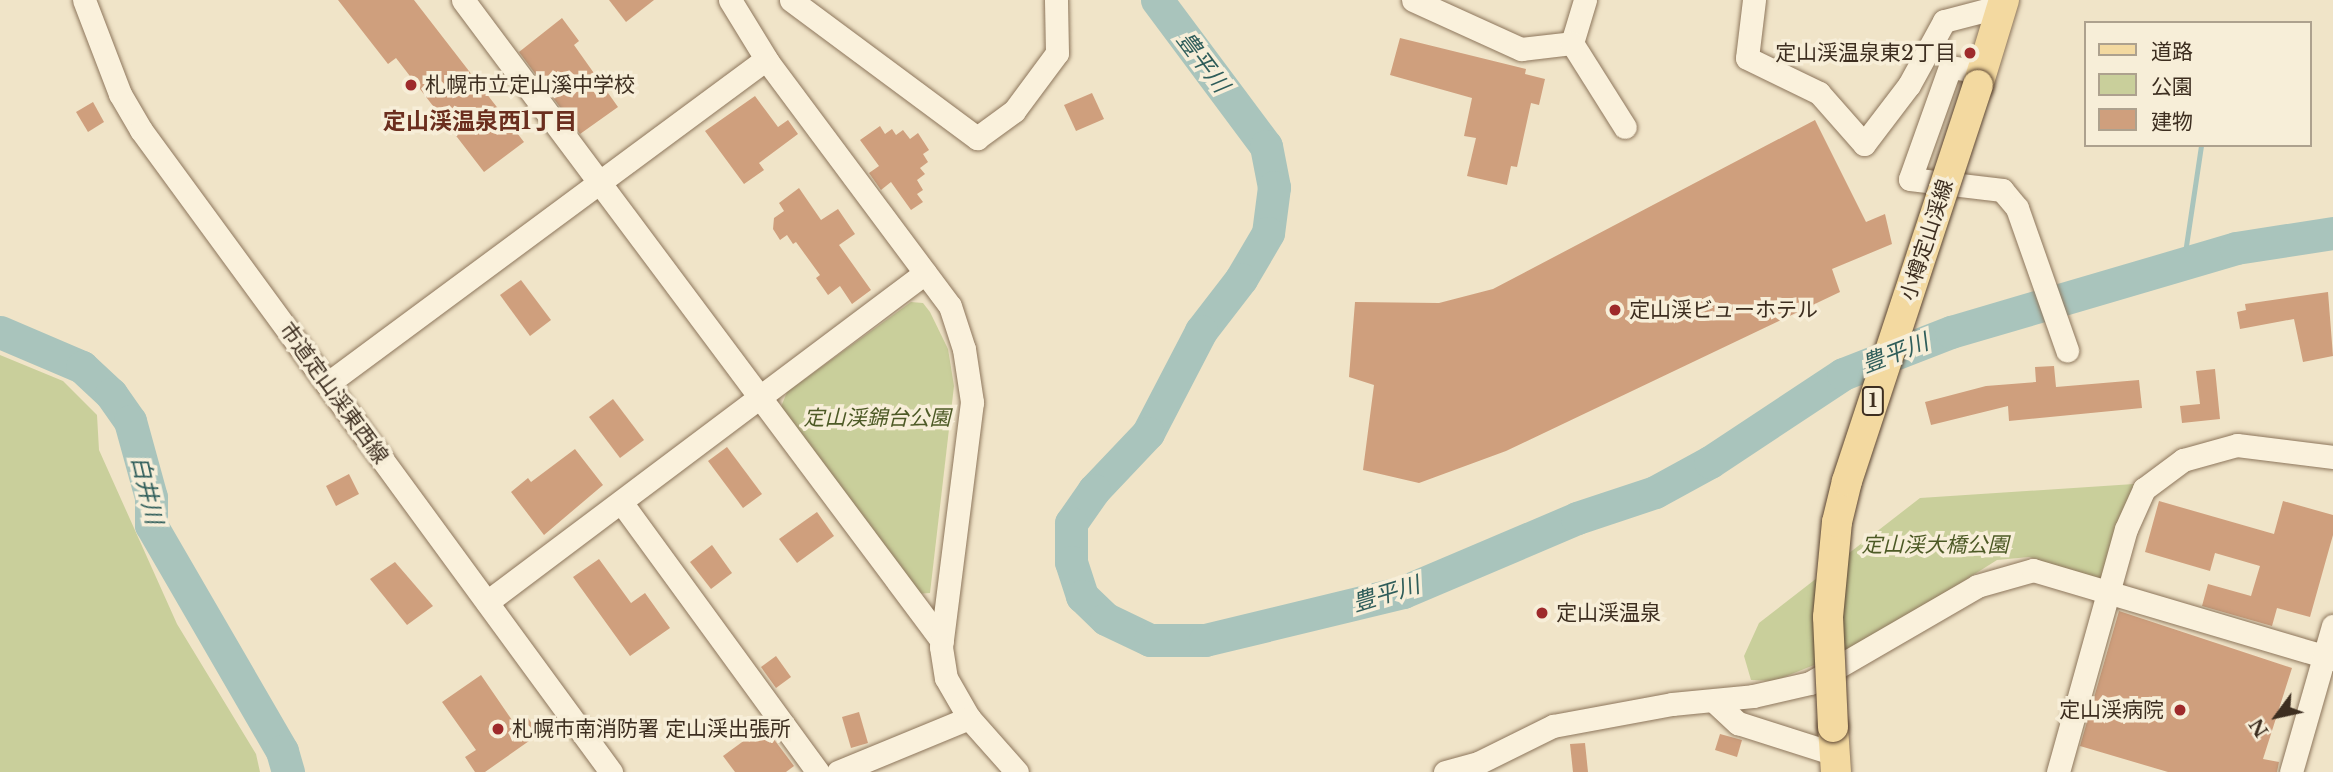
<!DOCTYPE html>
<meta charset="utf-8">
<style>
body{margin:0}
#map{position:relative;width:2333px;height:772px;overflow:hidden;background:#f0e4c8;font-family:"Libre Baskerville","Noto Sans JP",serif}
div>[style]{position:absolute}
.green>*{inset:0;background:#c9cf9b}
.stream>*{height:5px;margin:-2.5px;padding:0 2.5px;transform-origin:2.5px;border-radius:2.5px;background:#a9c4bc}
.river>*{height:33px;margin:-16.5px;padding:0 16.5px;transform-origin:16.5px;border-radius:16.5px;background:#a9c4bc}
.building>*{inset:0;background:#cf9f7d}
.roads{filter:drop-shadow(0 0 2px #8d765c) drop-shadow(0 0 2px #8d765c)}
.minor>*{height:23px;margin:-11.5px;padding:0 11.5px;transform-origin:11.5px;border-radius:11.5px;background:#faf1dc}
.major>*{height:30px;margin:-15px;padding:0 15px;transform-origin:15px;border-radius:15px;background:#f3d9a0}
.bridges{filter:drop-shadow(0 0 2px #5b4430) drop-shadow(0 0 2px #5b4430)}
.major-bridge>*{height:30px;margin:-15px;padding:0 15px;transform-origin:15px;border-radius:15px;background:#f3d9a0}
.dots>*{width:19px;height:19px;translate:-50% -50%;box-sizing:border-box;border:4px solid #f7eed8;border-radius:50%}
span{translate:-50% -50%;white-space:nowrap;text-align:center;line-height:1.15;-webkit-text-stroke:7px #f7eed8;paint-order:stroke}
.shield-label span{padding:2px 5px;background:#f7eed8;border:2px solid;border-radius:5px;-webkit-text-stroke-width:0}
.shield-label{font-size:19px;color:#3d2e20;font-weight:700}
.poi-label{font-size:21px;color:#3d2e20}
.right{translate:-100% -50%;text-align:right}
.left{translate:0 -50%;text-align:left}
.street-label{font-size:21px;color:#3d2e20}
.park-label{font-size:21px;color:#4d5a26;font-style:italic}
.water-label{font-size:23px;color:#2f5d5a;font-style:italic}
.neighbourhood-label{font-size:23px;color:#6b2e1e;font-weight:700}
.legend{position:absolute;left:2084px;top:21px;width:228px;height:126px;box-sizing:border-box;background:#f7eed8;border:2px solid #ada18e;margin:0;padding:9px 12px;list-style:none;font-size:21px;color:#3d2e20}
.legend li{display:flex;align-items:center;gap:14px;height:35px}
.legend b{width:35px;border:2px solid #ada18e}
.north{position:absolute;left:2242px;top:681px;width:70px;height:70px;-webkit-text-stroke:5px #f7eed8;paint-order:stroke;rotate:237deg;font-size:19px;font-weight:700;line-height:28px;text-align:center;color:#3d2e20}
.north::after{content:'';display:block;margin:auto;width:24px;height:32px;background:#3d2e20;clip-path:polygon(50% 0,100% 100%,50% 72%,0 100%)}
</style>
<div id="map">
<div class="green">
<div style="clip-path:polygon(911px 302px,923px 303px,930px 312px,948px 349px,954px 386px,930px 593px,914px 594px,779px 412px,787px 392px)"></div>
<div style="clip-path:polygon(0 355px,63px 381px,97px 415px,99px 450px,177px 624px,256px 754px,260px 772px,0 772px)"></div>
<div style="clip-path:polygon(2134px 484px,2104px 581px,2029px 557px,1997px 560px,1859px 647px,1774px 681px,1751px 680px,1744px 656px,1759px 623px,1920px 498px)"></div>
</div>
<div class="stream">
<div style="left:2183px;top:266px;width:122px;rotate:-81.5deg"></div>
</div>
<div class="river">
<div style="left:1157px;top:0;width:182px;rotate:53.3deg"></div>
<div style="left:1266px;top:146px;width:42px;rotate:79deg"></div>
<div style="left:1274px;top:187px;width:46px;rotate:97.4deg"></div>
<div style="left:1268px;top:233px;width:53px;rotate:120.4deg"></div>
<div style="left:1241px;top:279px;width:66px;rotate:127.6deg"></div>
<div style="left:1201px;top:331px;width:115px;rotate:117.5deg"></div>
<div style="left:1148px;top:433px;width:79px;rotate:133.5deg"></div>
<div style="left:1094px;top:490px;width:40px;rotate:124.9deg"></div>
<div style="left:1071px;top:523px;width:39px;rotate:90deg"></div>
<div style="left:1071px;top:562px;width:36px;rotate:72deg"></div>
<div style="left:1082px;top:596px;width:33px;rotate:44deg"></div>
<div style="left:1106px;top:619px;width:49px;rotate:25.5deg"></div>
<div style="left:1150px;top:640px;width:55px"></div>
<div style="left:1205px;top:640px;width:204px;rotate:-13.6deg"></div>
<div style="left:1403px;top:592px;width:189px;rotate:-23deg"></div>
<div style="left:1577px;top:518px;width:82px;rotate:-18.4deg"></div>
<div style="left:1655px;top:492px;width:63px;rotate:-28.6deg"></div>
<div style="left:1710px;top:462px;width:159px;rotate:-33.5deg"></div>
<div style="left:1843px;top:374px;width:116px;rotate:-21.3deg"></div>
<div style="left:1951px;top:332px;width:297px;rotate:-16.4deg"></div>
<div style="left:2236px;top:248px;width:98px;rotate:-8.8deg"></div>
<div style="left:0;top:332px;width:89px;rotate:23.1deg"></div>
<div style="left:82px;top:367px;width:40px;rotate:43deg"></div>
<div style="left:111px;top:394px;width:33px;rotate:55deg"></div>
<div style="left:130px;top:421px;width:79px;rotate:74.6deg"></div>
<div style="left:151px;top:497px;width:28px;rotate:90deg"></div>
<div style="left:151px;top:525px;width:261px;rotate:59.9deg"></div>
<div style="left:282px;top:751px;width:22px;rotate:74deg"></div>
</div>
<div class="building">
<div style="clip-path:polygon(338px 0,414px 0,524px 142px,484px 172px,396px 58px,388px 64px)"></div>
<div style="clip-path:polygon(609px 0,654px 0,626px 22px)"></div>
<div style="clip-path:polygon(562px 18px,579px 41px,574px 45px,618px 107px,580px 134px,519px 52px)"></div>
<div style="clip-path:polygon(1400px 38px,1526px 69px,1525px 74px,1545px 79px,1539px 105px,1531px 103px,1517px 167px,1511px 166px,1507px 185px,1467px 176px,1476px 138px,1464px 136px,1472px 98px,1390px 75px)"></div>
<div style="clip-path:polygon(1092px 93px,1104px 119px,1076px 131px,1064px 105px)"></div>
<div style="clip-path:polygon(755px 96px,778px 127px,788px 120px,798px 134px,759px 163px,764px 170px,744px 184px,705px 131px)"></div>
<div style="clip-path:polygon(93px 102px,104px 122px,88px 132px,76px 112px)"></div>
<div style="clip-path:polygon(1815px 120px,1866px 222px,1885px 214px,1892px 244px,1832px 269px,1840px 292px,1506px 451px,1419px 483px,1363px 470px,1374px 385px,1349px 377px,1355px 302px,1439px 303px,1493px 289px)"></div>
<div style="clip-path:polygon(880px 126px,885px 134px,892px 129px,896px 135px,903px 130px,910px 139px,918px 133px,929px 150px,923px 154px,928px 162px,920px 168px,925px 174px,917px 180px,923px 190px,917px 194px,923px 202px,911px 210px,891px 182px,881px 190px,869px 173px,879px 166px,860px 140px)"></div>
<div style="clip-path:polygon(799px 188px,821px 220px,838px 209px,855px 234px,839px 245px,871px 290px,852px 304px,840px 286px,828px 295px,816px 278px,820px 275px,796px 242px,793px 244px,787px 235px,780px 240px,773px 229px,774px 218px,784px 211px,779px 203px)"></div>
<div style="clip-path:polygon(521px 280px,551px 320px,530px 336px,500px 295px)"></div>
<div style="clip-path:polygon(2328px 292px,2333px 356px,2303px 362px,2294px 319px,2240px 329px,2237px 312px,2246px 310px,2245px 304px)"></div>
<div style="clip-path:polygon(2054px 366px,2056px 387px,2139px 380px,2142px 408px,2009px 421px,2008px 406px,1931px 425px,1925px 402px,1986px 386px,2036px 382px,2035px 367px)"></div>
<div style="clip-path:polygon(2215px 369px,2220px 419px,2182px 423px,2180px 406px,2200px 404px,2196px 371px)"></div>
<div style="clip-path:polygon(613px 399px,644px 440px,620px 458px,589px 417px)"></div>
<div style="clip-path:polygon(727px 447px,762px 494px,743px 508px,708px 461px)"></div>
<div style="clip-path:polygon(575px 449px,603px 485px,544px 535px,511px 492px,528px 478px,531px 482px)"></div>
<div style="clip-path:polygon(349px 474px,359px 494px,336px 506px,326px 486px)"></div>
<div style="clip-path:polygon(2159px 501px,2274px 534px,2283px 501px,2333px 515px,2333px 535px,2310px 617px,2277px 608px,2272px 626px,2202px 606px,2208px 584px,2251px 596px,2260px 566px,2215px 553px,2210px 571px,2145px 552px)"></div>
<div style="clip-path:polygon(817px 512px,834px 536px,797px 563px,779px 539px)"></div>
<div style="clip-path:polygon(712px 545px,732px 573px,711px 589px,690px 562px)"></div>
<div style="clip-path:polygon(599px 559px,631px 603px,645px 593px,670px 628px,630px 656px,573px 577px)"></div>
<div style="clip-path:polygon(395px 562px,433px 606px,407px 625px,370px 579px)"></div>
<div style="clip-path:polygon(2119px 611px,2292px 668px,2263px 759px,2279px 762px,2277px 772px,2168px 772px,2080px 746px)"></div>
<div style="clip-path:polygon(776px 656px,791px 677px,776px 688px,761px 667px)"></div>
<div style="clip-path:polygon(481px 675px,514px 723px,526px 715px,539px 734px,485px 772px,475px 772px,465px 757px,476px 750px,442px 702px)"></div>
<div style="clip-path:polygon(859px 712px,868px 743px,851px 748px,842px 717px)"></div>
<div style="clip-path:polygon(764px 726px,794px 766px,786px 772px,735px 772px,723px 756px)"></div>
<div style="clip-path:polygon(1720px 734px,1742px 740px,1737px 757px,1715px 750px)"></div>
<div style="clip-path:polygon(1585px 743px,1588px 772px,1573px 772px,1570px 744px)"></div>
</div>
<div class="roads">
<div class="minor">
<div style="left:84px;top:0;width:101px;rotate:69deg"></div>
<div style="left:120px;top:94px;width:42px;rotate:59.7deg"></div>
<div style="left:141px;top:130px;width:796px;rotate:53.79deg"></div>
<div style="left:463px;top:0;width:800px;rotate:53.23deg"></div>
<div style="left:730px;top:0;width:73px;rotate:58.5deg"></div>
<div style="left:768px;top:62px;width:304px;rotate:53.3deg"></div>
<div style="left:950px;top:306px;width:45px;rotate:72deg"></div>
<div style="left:964px;top:349px;width:54px;rotate:81.4deg"></div>
<div style="left:972px;top:402px;width:247px;rotate:97.2deg"></div>
<div style="left:941px;top:647px;width:31px;rotate:81deg"></div>
<div style="left:946px;top:678px;width:46px;rotate:60.1deg"></div>
<div style="left:969px;top:718px;width:72px;rotate:48.4deg"></div>
<div style="left:791px;top:0;width:232px;rotate:36.6deg"></div>
<div style="left:977px;top:138px;width:46px;rotate:-36.1deg"></div>
<div style="left:1014px;top:111px;width:72px;rotate:-53.4deg"></div>
<div style="left:1057px;top:53px;width:53px;rotate:-91.1deg"></div>
<div style="left:1413px;top:0;width:119px;rotate:24.4deg"></div>
<div style="left:1521px;top:49px;width:51px;rotate:-6.7deg"></div>
<div style="left:1585px;top:0;width:45px;rotate:106.8deg"></div>
<div style="left:1572px;top:43px;width:99px;rotate:57.8deg"></div>
<div style="left:1754px;top:0;width:58px;rotate:96.9deg"></div>
<div style="left:1747px;top:58px;width:80px;rotate:25.9deg"></div>
<div style="left:1819px;top:93px;width:68px;rotate:48.6deg"></div>
<div style="left:1864px;top:144px;width:74px;rotate:-52.7deg"></div>
<div style="left:1909px;top:85px;width:73px;rotate:-61.3deg"></div>
<div style="left:1944px;top:21px;width:59px;rotate:-14.7deg"></div>
<div style="left:1982px;top:72px;width:32px;rotate:-171deg"></div>
<div style="left:1950px;top:67px;width:119px;rotate:109.7deg"></div>
<div style="left:1910px;top:179px;width:93px;rotate:6.8deg"></div>
<div style="left:2002px;top:190px;width:23px;rotate:50deg"></div>
<div style="left:2017px;top:208px;width:151px;rotate:70.6deg"></div>
<div style="left:327px;top:384px;width:546px;rotate:-36.51deg"></div>
<div style="left:621px;top:502px;width:334px;rotate:53.9deg"></div>
<div style="left:487px;top:602px;width:548px;rotate:-36.91deg"></div>
<div style="left:1714px;top:701px;width:33px;rotate:43deg"></div>
<div style="left:1738px;top:723px;width:102px;rotate:17.7deg"></div>
<div style="left:838px;top:772px;width:142px;rotate:-22.4deg"></div>
<div style="left:1445px;top:772px;width:34px;rotate:-15deg"></div>
<div style="left:1478px;top:763px;width:84px;rotate:-26.3deg"></div>
<div style="left:1553px;top:726px;width:121px;rotate:-10.5deg"></div>
<div style="left:1672px;top:704px;width:81px;rotate:-5.6deg"></div>
<div style="left:1753px;top:696px;width:58px;rotate:-12.8deg"></div>
<div style="left:1810px;top:683px;width:193px;rotate:-30.1deg"></div>
<div style="left:1977px;top:586px;width:58px;rotate:-15.9deg"></div>
<div style="left:2033px;top:570px;width:313px;rotate:16.5deg"></div>
<div style="left:2058px;top:772px;width:252px;rotate:-74.4deg"></div>
<div style="left:2126px;top:529px;width:44px;rotate:-65.8deg"></div>
<div style="left:2144px;top:489px;width:49px;rotate:-36.6deg"></div>
<div style="left:2183px;top:460px;width:56px;rotate:-15.5deg"></div>
<div style="left:2237px;top:445px;width:97px;rotate:7.1deg"></div>
<div style="left:2291px;top:772px;width:152px;rotate:-74deg"></div>
</div>
<div class="major">
<div style="left:1978px;top:85px;width:89px;rotate:-73deg"></div>
<div style="left:1833px;top:727px;width:45px;rotate:86.2deg"></div>
</div>
</div>
<div class="bridges">
<div class="major-bridge">
<div style="left:1833px;top:727px;width:110px;rotate:-92.6deg"></div>
<div style="left:1828px;top:617px;width:95px;rotate:-84.6deg"></div>
<div style="left:1837px;top:522px;width:42px;rotate:-76.3deg"></div>
<div style="left:1847px;top:481px;width:417px;rotate:-71.7deg"></div>
</div>
</div>
<div class="dots">
<div style="left:1970px;top:53px;background:#9e2a2b"></div>
<div style="left:411px;top:85px;background:#9e2a2b"></div>
<div style="left:1615px;top:310px;background:#9e2a2b"></div>
<div style="left:1542px;top:613px;background:#9e2a2b"></div>
<div style="left:2180px;top:710px;background:#9e2a2b"></div>
<div style="left:498px;top:729px;background:#9e2a2b"></div>
</div>
<div class="shield-label">
<span style="left:1873px;top:401px">1</span>
</div>
<div class="poi-label">
<span class="right" style="left:1956px;top:53px">定山渓温泉東2丁目</span>
<span class="left" style="left:425px;top:85px">札幌市立定山溪中学校</span>
<span class="left" style="left:1629px;top:310px">定山渓ビューホテル</span>
<span class="left" style="left:1556px;top:613px">定山渓温泉</span>
<span class="right" style="left:2164px;top:710px">定山渓病院</span>
<span class="left" style="left:512px;top:729px">札幌市南消防署 定山渓出張所</span>
</div>
<div class="street-label">
<span style="left:1927px;top:240px;rotate:-72deg">小樽定山渓線</span>
<span style="left:334px;top:393px;rotate:54deg">市道定山渓東西線</span>
</div>
<div class="park-label">
<span style="left:877px;top:418px">定山渓錦台公園</span>
<span style="left:1935px;top:545px">定山渓大橋公園</span>
</div>
<div class="water-label">
<span style="left:1203px;top:62px;rotate:53deg">豊平川</span>
<span style="left:1895px;top:353px;rotate:-21deg">豊平川</span>
<span style="left:147px;top:490px;rotate:77deg">白井川</span>
<span style="left:1386px;top:594px;rotate:-17deg">豊平川</span>
</div>
<div class="neighbourhood-label">
<span style="left:480px;top:121px">定山渓温泉西1丁目</span>
</div>
<ul class="legend">
<li><b style="height:9px;background:#f3d9a0"></b>道路</li>
<li><b style="height:19px;background:#c9cf9b"></b>公園</li>
<li><b style="height:19px;background:#cf9f7d"></b>建物</li>
</ul>
<div class="north">N</div>
</div>
